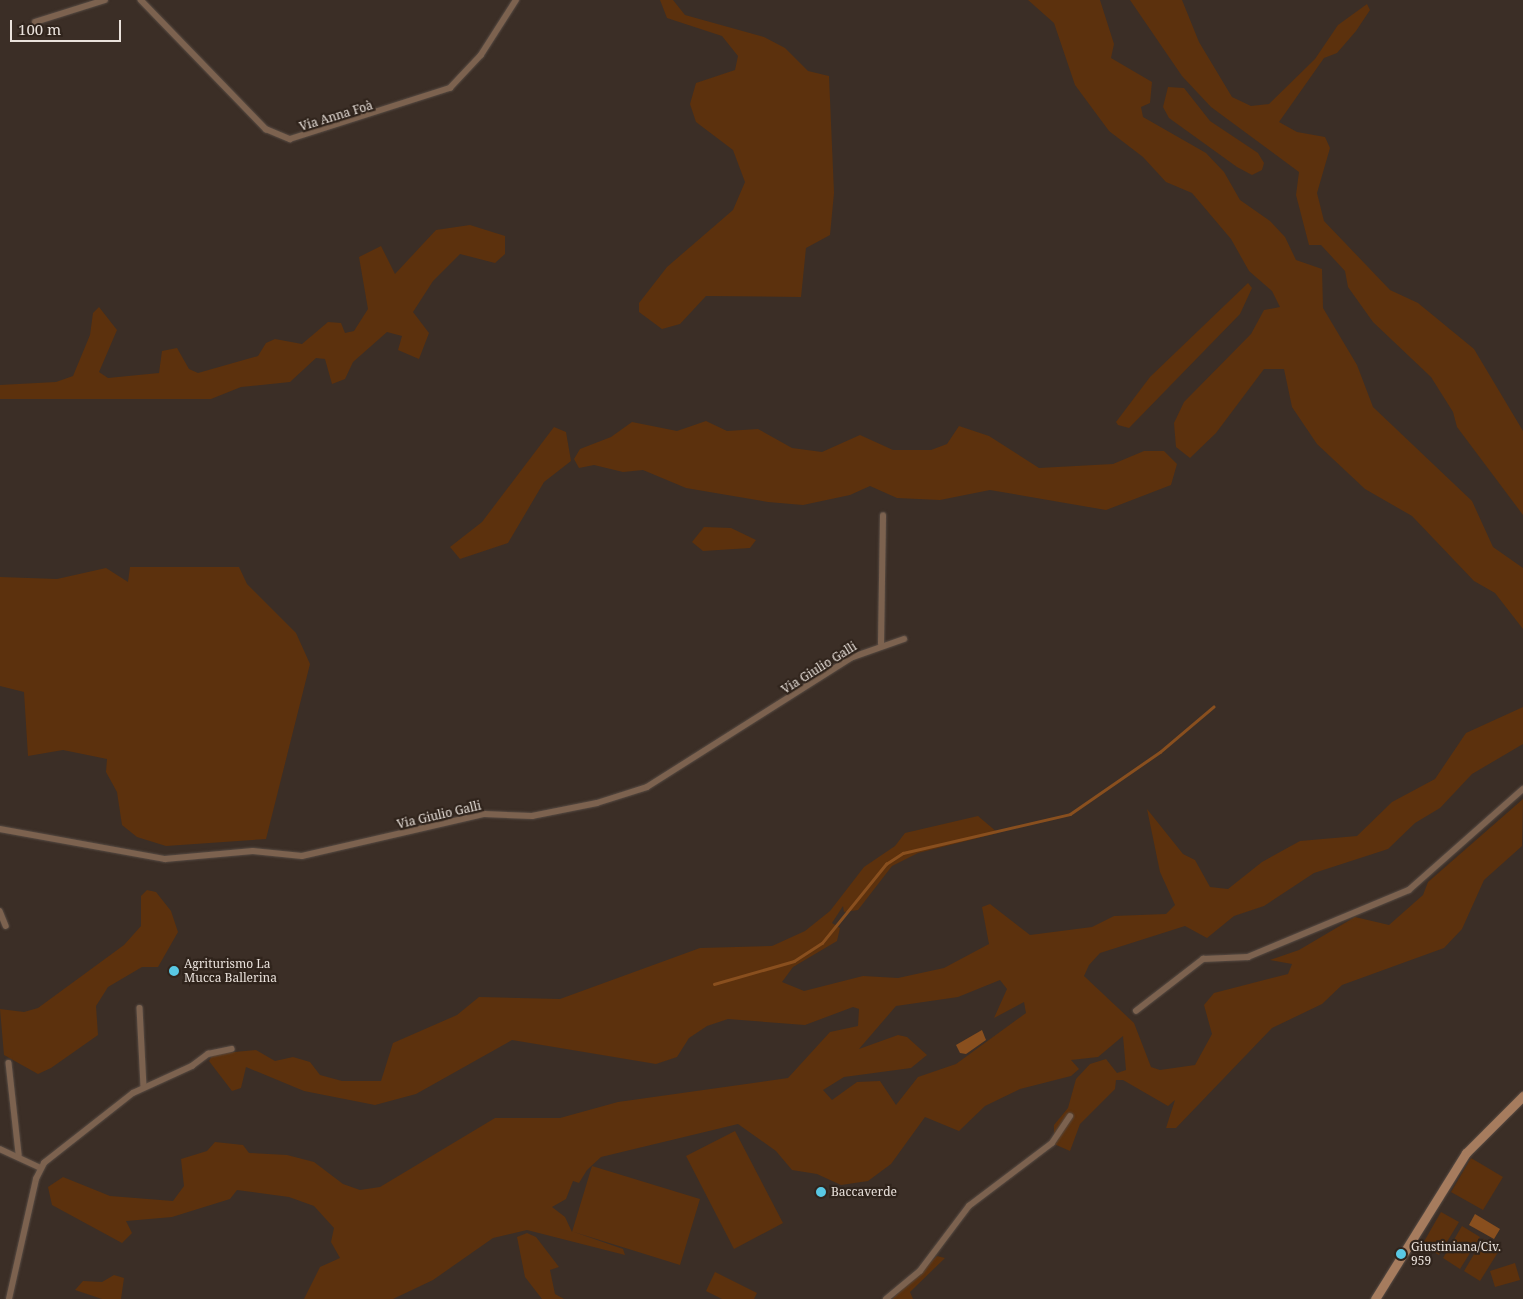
<!DOCTYPE html>
<meta charset="utf-8">
<style>
body{margin:0}
#map{position:relative;width:1523px;height:1299px;overflow:hidden;background:#3b2e26;font-family:"Noto Serif",serif}
div>[style]{position:absolute}
.green>*{inset:0;background:#5c310d}
.water>*{inset:0;background:#894f1e}
.stream>*{height:2.5px;margin:-1.25px;padding:0 1.25px;transform-origin:1.25px;border-radius:1.25px;background:#894f1e}
.roads{filter:drop-shadow(0 0 1px #574b43) drop-shadow(0 0 1px #574b43)}
.street>*{height:5.5px;margin:-2.75px;padding:0 2.75px;transform-origin:2.75px;border-radius:2.75px;background:#7c624f}
.secondary>*{height:9px;margin:-4.5px;padding:0 4.5px;transform-origin:4.5px;border-radius:4.5px;background:#a67c5e}
.dots>*{width:14px;height:14px;translate:-50% -50%;box-sizing:border-box;border:2px solid #30241c;border-radius:50%}
span{translate:-50% -50%;white-space:nowrap;text-align:center;line-height:1.15;-webkit-text-stroke:4.5px #30241c;paint-order:stroke}
.street-label{font-size:12px;color:#eae2dc}
.poi-label{font-size:12px;color:#eae2dc}
.left{translate:0 -50%;text-align:left}
.scale{position:absolute;left:10px;top:20px;width:111px;height:22px;box-sizing:border-box;border:2px solid #eae2dc;border-top:0;padding-left:6px;font-size:15px;line-height:18px;white-space:nowrap;color:#eae2dc;-webkit-text-stroke:4px #30241c;paint-order:stroke}
</style>
<div id="map">
<div class="green">
<div style="clip-path:polygon(660px 0,673px 0,685px 15px,764px 37px,785px 48px,808px 71px,829px 76px,834px 193px,830px 235px,806px 248px,801px 297px,706px 296px,680px 324px,662px 329px,639px 312px,639px 303px,667px 267px,733px 210px,745px 182px,733px 150px,696px 122px,690px 104px,696px 83px,735px 70px,738px 56px,722px 36px,667px 18px)"></div>
<div style="clip-path:polygon(1028px 0,1100px 0,1114px 44px,1111px 58px,1152px 82px,1150px 103px,1141px 107px,1143px 117px,1206px 153px,1224px 172px,1240px 200px,1270px 221px,1285px 237px,1296px 260px,1322px 269px,1323px 308px,1357px 365px,1373px 407px,1472px 501px,1493px 547px,1523px 568px,1523px 629px,1495px 593px,1474px 581px,1412px 516px,1365px 489px,1317px 444px,1292px 407px,1284px 369px,1264px 369px,1216px 433px,1190px 458px,1176px 447px,1174px 423px,1184px 402px,1251px 334px,1264px 310px,1280px 307px,1272px 291px,1249px 271px,1231px 239px,1192px 193px,1166px 182px,1143px 157px,1109px 131px,1075px 85px,1054px 23px)"></div>
<div style="clip-path:polygon(1130px 0,1182px 0,1199px 42px,1232px 97px,1251px 106px,1269px 104px,1315px 59px,1338px 25px,1367px 4px,1370px 10px,1356px 31px,1337px 53px,1324px 58px,1279px 122px,1297px 132px,1325px 137px,1330px 148px,1317px 193px,1324px 221px,1390px 290px,1418px 303px,1474px 349px,1523px 431px,1523px 515px,1457px 427px,1453px 412px,1431px 377px,1373px 322px,1348px 287px,1345px 271px,1321px 245px,1309px 245px,1296px 195px,1299px 172px,1211px 107px,1182px 76px)"></div>
<div style="clip-path:polygon(1168px 87px,1184px 88px,1210px 121px,1258px 153px,1264px 163px,1262px 170px,1252px 175px,1237px 167px,1169px 118px,1163px 107px)"></div>
<div style="clip-path:polygon(470px 225px,505px 236px,505px 254px,495px 263px,460px 254px,433px 281px,413px 312px,429px 333px,419px 359px,398px 350px,402px 336px,387px 332px,353px 362px,345px 379px,332px 384px,325px 359px,316px 358px,290px 382px,241px 387px,211px 399px,0 399px,0 385px,56px 382px,73px 376px,90px 335px,93px 313px,99px 307px,117px 330px,99px 372px,108px 378px,159px 373px,162px 351px,177px 348px,189px 369px,198px 373px,258px 356px,266px 343px,275px 339px,302px 344px,328px 322px,341px 323px,345px 333px,354px 331px,368px 309px,359px 257px,381px 246px,395px 274px,436px 230px)"></div>
<div style="clip-path:polygon(1248px 283px,1252px 288px,1240px 314px,1129px 428px,1118px 425px,1116px 422px,1150px 377px)"></div>
<div style="clip-path:polygon(706px 421px,727px 431px,758px 429px,792px 448px,822px 452px,860px 435px,893px 450px,931px 450px,947px 444px,959px 426px,989px 436px,1039px 468px,1113px 464px,1144px 451px,1164px 451px,1177px 464px,1171px 485px,1106px 510px,990px 490px,940px 500px,897px 498px,870px 486px,850px 495px,803px 505px,768px 502px,686px 488px,643px 470px,623px 472px,594px 465px,579px 468px,574px 459px,580px 449px,611px 437px,632px 422px,677px 431px)"></div>
<div style="clip-path:polygon(554px 427px,566px 432px,571px 461px,544px 482px,508px 543px,460px 559px,450px 547px,482px 522px)"></div>
<div style="clip-path:polygon(704px 527px,731px 528px,756px 540px,750px 548px,703px 551px,692px 542px)"></div>
<div style="clip-path:polygon(130px 567px,239px 567px,247px 584px,296px 633px,310px 664px,266px 839px,166px 846px,137px 837px,122px 825px,117px 792px,106px 772px,107px 759px,63px 750px,28px 756px,24px 692px,0 686px,0 577px,57px 579px,106px 568px,128px 582px)"></div>
<div style="clip-path:polygon(evenodd,1523px 707px,1523px 744px,1472px 774px,1440px 808px,1415px 823px,1388px 849px,1314px 873px,1264px 906px,1234px 916px,1207px 938px,1185px 926px,1100px 953px,1089px 965px,1084px 976px,1134px 1023px,1151px 1067px,1160px 1070px,1195px 1065px,1212px 1034px,1204px 1005px,1214px 993px,1288px 974px,1292px 964px,1270px 960px,1299px 950px,1355px 917px,1389px 925px,1423px 895px,1428px 882px,1523px 799px,1522px 846px,1484px 880px,1462px 929px,1444px 948px,1342px 985px,1322px 1004px,1272px 1028px,1176px 1128px,1166px 1128px,1175px 1100px,1168px 1106px,1123px 1080px,1116px 1080px,1115px 1089px,1080px 1124px,1070px 1151px,1054px 1144px,1054px 1125px,1068px 1108px,1076px 1079px,1090px 1064px,1106px 1059px,1117px 1073px,1126px 1070px,1123px 1036px,1098px 1057px,1071px 1060px,1079px 1069px,1071px 1076px,1020px 1089px,985px 1106px,959px 1131px,925px 1117px,891px 1164px,868px 1181px,841px 1185px,817px 1174px,792px 1170px,776px 1151px,738px 1124px,601px 1157px,587px 1170px,579px 1183px,573px 1181px,566px 1199px,552px 1207px,565px 1217px,572px 1232px,592px 1166px,700px 1199px,680px 1265px,574px 1232px,623px 1249px,625px 1255px,527px 1230px,493px 1238px,433px 1280px,393px 1299px,304px 1299px,320px 1267px,340px 1258px,331px 1242px,334px 1228px,314px 1206px,289px 1197px,237px 1190px,230px 1199px,172px 1217px,126px 1221px,132px 1233px,122px 1243px,52px 1205px,48px 1187px,63px 1177px,110px 1196px,173px 1201px,184px 1186px,181px 1159px,207px 1151px,215px 1142px,243px 1145px,249px 1153px,287px 1155px,314px 1162px,343px 1184px,360px 1190px,380px 1187px,495px 1118px,560px 1118px,618px 1102px,788px 1078px,830px 1032px,858px 1026px,859px 1009px,853px 1007px,805px 1025px,728px 1019px,707px 1026px,689px 1038px,677px 1057px,656px 1064px,512px 1040px,416px 1094px,375px 1105px,304px 1091px,246px 1067px,241px 1088px,232px 1091px,209px 1061px,213px 1054px,256px 1050px,275px 1061px,293px 1057px,310px 1062px,320px 1075px,342px 1081px,381px 1081px,393px 1043px,457px 1015px,479px 997px,560px 999px,700px 948px,772px 946px,805px 931px,830px 911px,864px 867px,895px 846px,905px 833px,978px 816px,998px 833px,918px 853px,892px 866px,858px 910px,844px 912px,843px 906px,832px 923px,840px 928px,837px 941px,793px 967px,782px 982px,804px 991px,863px 976px,898px 978px,944px 968px,989px 944px,982px 907px,990px 904px,1030px 935px,1092px 927px,1114px 916px,1166px 914px,1175px 905px,1160px 872px,1147px 809px,1183px 854px,1195px 860px,1210px 887px,1228px 889px,1262px 862px,1300px 841px,1357px 836px,1392px 802px,1435px 779px,1466px 733px,1523px 707px,1000px 980px,1007px 989px,994px 1018px,1024px 1002px,1026px 1013px,956px 1064px,918px 1077px,896px 1105px,880px 1081px,857px 1082px,832px 1100px,823px 1090px,844px 1077px,911px 1068px,927px 1055px,907px 1037px,898px 1035px,859px 1049px,896px 1006px,958px 997px,1000px 980px)"></div>
<div style="clip-path:polygon(147px 890px,156px 892px,171px 911px,178px 932px,158px 967px,142px 967px,108px 987px,96px 1006px,98px 1035px,51px 1068px,38px 1074px,4px 1055px,0 1009px,24px 1012px,38px 1008px,124px 945px,141px 926px,141px 896px)"></div>
<div style="clip-path:polygon(735px 1131px,783px 1223px,734px 1249px,686px 1156px)"></div>
<div style="clip-path:polygon(1471px 1158px,1503px 1177px,1483px 1210px,1451px 1192px)"></div>
<div style="clip-path:polygon(1441px 1212px,1459px 1222px,1439px 1255px,1422px 1245px)"></div>
<div style="clip-path:polygon(1462px 1226px,1480px 1237px,1460px 1269px,1443px 1258px)"></div>
<div style="clip-path:polygon(527px 1233px,536px 1237px,559px 1267px,550px 1270px,555px 1294px,564px 1299px,542px 1299px,525px 1277px,517px 1237px)"></div>
<div style="clip-path:polygon(1483px 1239px,1500px 1249px,1480px 1281px,1464px 1271px)"></div>
<div style="clip-path:polygon(937px 1256px,945px 1258px,910px 1292px,913px 1299px,892px 1299px)"></div>
<div style="clip-path:polygon(1515px 1263px,1520px 1280px,1495px 1287px,1490px 1271px)"></div>
<div style="clip-path:polygon(715px 1272px,757px 1293px,754px 1299px,722px 1299px,706px 1291px)"></div>
<div style="clip-path:polygon(114px 1275px,124px 1278px,121px 1299px,102px 1299px,75px 1290px,83px 1281px,102px 1282px)"></div>
</div>
<div class="water">
<div style="clip-path:polygon(982px 1030px,986px 1040px,966px 1054px,960px 1053px,956px 1045px)"></div>
<div style="clip-path:polygon(1475px 1214px,1500px 1229px,1494px 1239px,1469px 1225px)"></div>
</div>
<div class="stream">
<div style="left:714px;top:984px;width:83px;rotate:-16deg"></div>
<div style="left:794px;top:961px;width:33px;rotate:-33deg"></div>
<div style="left:822px;top:943px;width:102px;rotate:-51deg"></div>
<div style="left:886px;top:864px;width:20px;rotate:-33deg"></div>
<div style="left:903px;top:853px;width:171px;rotate:-13.1deg"></div>
<div style="left:1070px;top:814px;width:109px;rotate:-34.6deg"></div>
<div style="left:1160px;top:752px;width:70px;rotate:-40.3deg"></div>
</div>
<div class="roads">
<div class="street">
<div style="left:141px;top:0;width:180px;rotate:45.9deg"></div>
<div style="left:266px;top:129px;width:26px;rotate:23deg"></div>
<div style="left:290px;top:139px;width:168px;rotate:-17.7deg"></div>
<div style="left:450px;top:88px;width:45px;rotate:-46.8deg"></div>
<div style="left:481px;top:55px;width:65px;rotate:-57.5deg"></div>
<div style="left:35px;top:22px;width:73px;rotate:-17.4deg"></div>
<div style="left:881px;top:644px;width:128px;rotate:-89.1deg"></div>
<div style="left:0;top:829px;width:168px;rotate:10.3deg"></div>
<div style="left:165px;top:859px;width:88px;rotate:-5.2deg"></div>
<div style="left:253px;top:851px;width:49px;rotate:5.8deg"></div>
<div style="left:302px;top:856px;width:187px;rotate:-13deg"></div>
<div style="left:484px;top:814px;width:48px;rotate:2.4deg"></div>
<div style="left:532px;top:816px;width:66px;rotate:-11.3deg"></div>
<div style="left:597px;top:803px;width:52px;rotate:-17.7deg"></div>
<div style="left:647px;top:787px;width:244px;rotate:-32.3deg"></div>
<div style="left:853px;top:657px;width:54px;rotate:-19.4deg"></div>
<div style="left:0;top:911px;width:16px;rotate:68deg"></div>
<div style="left:140px;top:1008px;width:79px;rotate:87.1deg"></div>
<div style="left:1136px;top:1011px;width:85px;rotate:-37.8deg"></div>
<div style="left:1203px;top:959px;width:45px;rotate:-2.5deg"></div>
<div style="left:1248px;top:957px;width:174px;rotate:-22.6deg"></div>
<div style="left:1409px;top:890px;width:152px;rotate:-41.5deg"></div>
<div style="left:9px;top:1063px;width:92px;rotate:83.7deg"></div>
<div style="left:0;top:1149px;width:45px;rotate:24.9deg"></div>
<div style="left:9px;top:1299px;width:123px;rotate:-77.3deg"></div>
<div style="left:36px;top:1179px;width:18px;rotate:-63deg"></div>
<div style="left:44px;top:1163px;width:113px;rotate:-38.2deg"></div>
<div style="left:133px;top:1093px;width:65px;rotate:-24.6deg"></div>
<div style="left:192px;top:1066px;width:20px;rotate:-37deg"></div>
<div style="left:208px;top:1054px;width:24px;rotate:-12deg"></div>
<div style="left:886px;top:1299px;width:44px;rotate:-39.5deg"></div>
<div style="left:920px;top:1271px;width:81px;rotate:-53deg"></div>
<div style="left:969px;top:1206px;width:104px;rotate:-37.2deg"></div>
<div style="left:1052px;top:1143px;width:32px;rotate:-56deg"></div>
</div>
<div class="secondary">
<div style="left:1375px;top:1299px;width:172px;rotate:-58.1deg"></div>
<div style="left:1466px;top:1153px;width:81px;rotate:-45deg"></div>
</div>
</div>
<div class="dots">
<div style="left:174px;top:971px;background:#59c8e4"></div>
<div style="left:821px;top:1192px;background:#59c8e4"></div>
<div style="left:1401px;top:1254px;background:#59c8e4"></div>
</div>
<div class="street-label">
<span style="left:336px;top:116px;rotate:-17deg">Via Anna Foà</span>
<span style="left:819px;top:668px;rotate:-32deg">Via Giulio Galli</span>
<span style="left:439px;top:815px;rotate:-13deg">Via Giulio Galli</span>
</div>
<div class="poi-label">
<span class="left" style="left:184px;top:971px">Agriturismo La<br>Mucca Ballerina</span>
<span class="left" style="left:831px;top:1192px">Baccaverde</span>
<span class="left" style="left:1411px;top:1254px">Giustiniana/Civ.<br>959</span>
</div>
<div class="scale">100 m</div>
</div>
